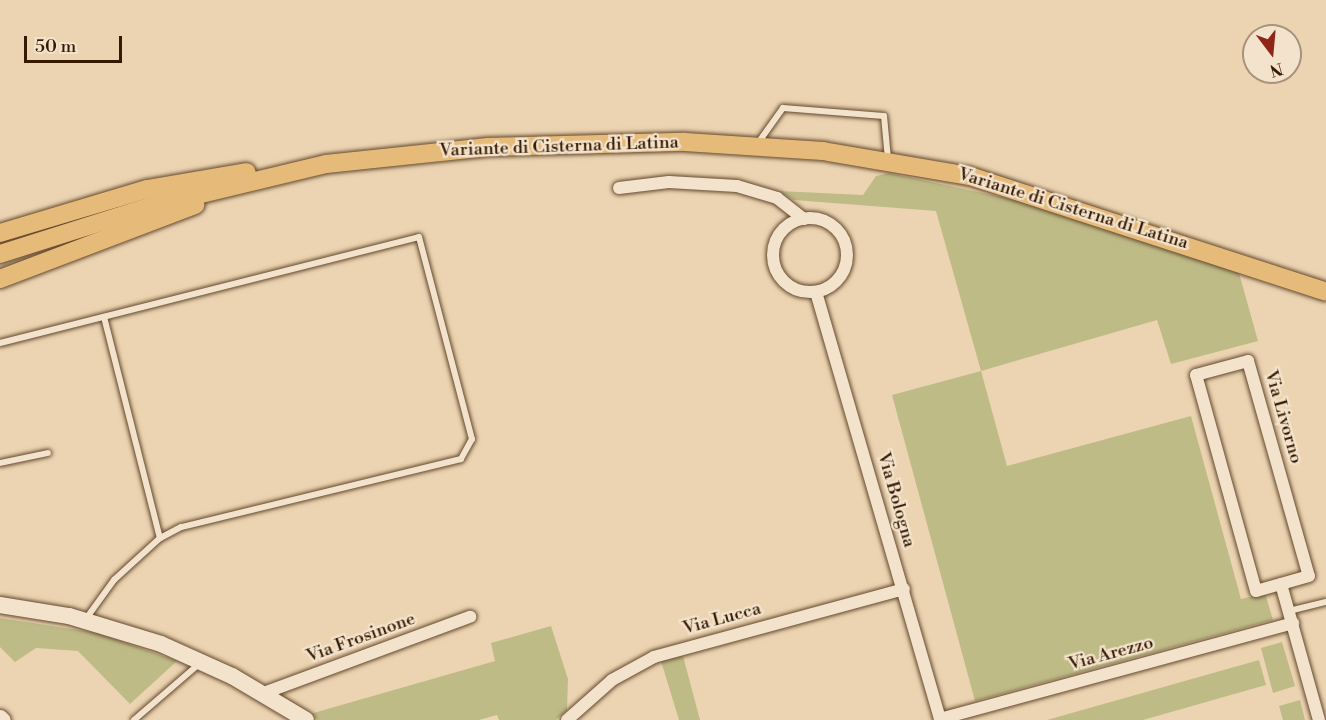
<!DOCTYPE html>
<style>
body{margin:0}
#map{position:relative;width:1326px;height:720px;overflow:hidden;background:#ecd4b2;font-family:"Libre Bodoni",serif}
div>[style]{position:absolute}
.green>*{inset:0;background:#bfbb87}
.roads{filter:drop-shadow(0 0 2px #64482d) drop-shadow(0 0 2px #64482d)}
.service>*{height:6px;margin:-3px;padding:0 3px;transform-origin:3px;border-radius:3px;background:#f3e3cd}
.minor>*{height:12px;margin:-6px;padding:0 6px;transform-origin:6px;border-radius:6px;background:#f3e3cd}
.minor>.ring{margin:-6px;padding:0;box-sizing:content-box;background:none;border:12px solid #f3e3cd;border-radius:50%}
.tertiary>*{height:15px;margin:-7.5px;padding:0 7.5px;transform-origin:7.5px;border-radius:7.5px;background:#f3e3cd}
.secondary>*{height:16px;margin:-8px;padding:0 8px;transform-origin:8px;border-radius:8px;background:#f3e3cd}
.primary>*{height:18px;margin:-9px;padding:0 9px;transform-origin:9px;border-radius:9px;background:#e6ba79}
span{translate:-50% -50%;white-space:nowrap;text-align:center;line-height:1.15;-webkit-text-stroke:4.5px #f3e3cd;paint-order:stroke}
.street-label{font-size:18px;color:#361901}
.north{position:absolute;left:1242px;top:24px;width:60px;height:60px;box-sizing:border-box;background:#f3e3cd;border:2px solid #a7927b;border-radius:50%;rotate:164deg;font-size:16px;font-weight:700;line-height:24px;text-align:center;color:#361901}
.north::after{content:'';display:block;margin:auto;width:21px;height:27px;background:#8f2418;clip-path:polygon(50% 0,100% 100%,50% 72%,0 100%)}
.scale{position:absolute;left:24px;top:36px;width:98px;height:27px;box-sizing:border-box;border:3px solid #361901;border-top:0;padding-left:8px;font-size:18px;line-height:21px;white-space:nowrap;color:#361901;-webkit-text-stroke:4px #f3e3cd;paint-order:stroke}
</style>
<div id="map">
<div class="green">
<div style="clip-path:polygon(889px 173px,1039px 205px,1239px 273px,1258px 341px,1171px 364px,1157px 320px,981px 371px,1007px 466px,1191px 416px,1241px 599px,1265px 593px,1273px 620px,975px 701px,892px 395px,981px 371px,936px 211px,794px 200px,779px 191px,863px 195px,876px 176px)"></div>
<div style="clip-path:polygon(0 618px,98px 633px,177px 661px,130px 704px,78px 651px,36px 648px,15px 662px,0 647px)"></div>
<div style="clip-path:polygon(551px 626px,568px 679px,567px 710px,556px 720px,499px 720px,497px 715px,479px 720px,318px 720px,310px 714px,495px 661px,491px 643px)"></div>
<div style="clip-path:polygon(1282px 642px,1295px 686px,1273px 693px,1261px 648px)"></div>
<div style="clip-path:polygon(683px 656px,700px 720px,679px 720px,661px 661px)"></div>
<div style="clip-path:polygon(1259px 660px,1266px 685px,1143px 720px,1047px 720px)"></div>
<div style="clip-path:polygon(1300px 700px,1305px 720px,1283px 720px,1279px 706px)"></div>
</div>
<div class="roads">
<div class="service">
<div style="left:758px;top:143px;width:43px;rotate:-54.5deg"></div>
<div style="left:783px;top:108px;width:101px;rotate:4.5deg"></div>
<div style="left:884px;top:116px;width:43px;rotate:84.7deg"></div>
<div style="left:104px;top:317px;width:228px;rotate:75.8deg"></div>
<div style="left:0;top:343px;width:432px;rotate:-14.2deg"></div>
<div style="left:419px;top:237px;width:209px;rotate:75.3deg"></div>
<div style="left:472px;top:439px;width:23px;rotate:119deg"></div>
<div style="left:461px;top:459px;width:288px;rotate:166.3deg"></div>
<div style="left:181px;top:527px;width:24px;rotate:152deg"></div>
<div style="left:160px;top:538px;width:62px;rotate:137.6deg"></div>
<div style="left:114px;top:580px;width:49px;rotate:125.9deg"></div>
<div style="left:0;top:463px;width:49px;rotate:-11.8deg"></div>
<div style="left:1289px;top:611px;width:38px;rotate:-14deg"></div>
<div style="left:134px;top:720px;width:87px;rotate:-40.8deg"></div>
</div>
<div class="minor">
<div style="left:619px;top:188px;width:50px;rotate:-6.8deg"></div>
<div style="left:669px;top:182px;width:68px;rotate:3.4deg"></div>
<div style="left:737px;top:186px;width:42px;rotate:16.7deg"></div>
<div style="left:777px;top:198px;width:34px;rotate:38deg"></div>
<div class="ring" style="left:773px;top:218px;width:62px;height:62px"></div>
<div style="left:816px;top:292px;width:446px;rotate:73.8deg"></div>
<div style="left:1248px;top:361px;width:223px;rotate:74.2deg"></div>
<div style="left:1309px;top:576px;width:55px;rotate:164.2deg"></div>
<div style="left:1256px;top:591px;width:224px;rotate:-105.5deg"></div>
<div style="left:1196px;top:375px;width:54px;rotate:-15.1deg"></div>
<div style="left:1281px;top:584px;width:141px;rotate:74.4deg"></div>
<div style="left:264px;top:693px;width:220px;rotate:-20.3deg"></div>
<div style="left:940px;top:719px;width:366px;rotate:-15.2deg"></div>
<div style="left:567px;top:720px;width:60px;rotate:-41.6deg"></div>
<div style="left:612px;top:680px;width:48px;rotate:-28.7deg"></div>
<div style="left:654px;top:657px;width:259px;rotate:-15.2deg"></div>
</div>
<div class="tertiary">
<div style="left:0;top:717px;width:4px;rotate:45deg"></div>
</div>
<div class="secondary">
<div style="left:0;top:605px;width:70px;rotate:9.1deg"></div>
<div style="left:69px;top:616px;width:96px;rotate:16.9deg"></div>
<div style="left:161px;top:644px;width:78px;rotate:24.3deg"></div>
<div style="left:232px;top:676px;width:86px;rotate:30.7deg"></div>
</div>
<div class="primary">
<div style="left:0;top:233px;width:153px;rotate:-16.7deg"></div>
<div style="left:147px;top:189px;width:101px;rotate:-9.6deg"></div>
<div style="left:0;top:254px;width:158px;rotate:-17.6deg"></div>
<div style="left:151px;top:206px;width:180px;rotate:-13.5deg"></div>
<div style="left:326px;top:164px;width:163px;rotate:-6deg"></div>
<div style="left:488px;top:147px;width:197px;rotate:-1.5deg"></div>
<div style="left:685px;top:142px;width:138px;rotate:3.7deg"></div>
<div style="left:823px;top:151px;width:149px;rotate:9.7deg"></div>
<div style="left:970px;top:176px;width:374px;rotate:18deg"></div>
<div style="left:0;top:279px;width:209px;rotate:-20.8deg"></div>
</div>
</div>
<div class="street-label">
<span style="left:559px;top:147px;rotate:-2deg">Variante di Cisterna di Latina</span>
<span style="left:1073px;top:209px;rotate:17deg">Variante di Cisterna di Latina</span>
<span style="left:1283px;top:417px;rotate:74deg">Via Livorno</span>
<span style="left:896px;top:500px;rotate:74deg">Via Bologna</span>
<span style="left:722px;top:619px;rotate:-15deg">Via Lucca</span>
<span style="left:361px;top:638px;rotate:-20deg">Via Frosinone</span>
<span style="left:1111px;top:654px;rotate:-15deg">Via Arezzo</span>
</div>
<div class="north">N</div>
<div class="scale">50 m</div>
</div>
